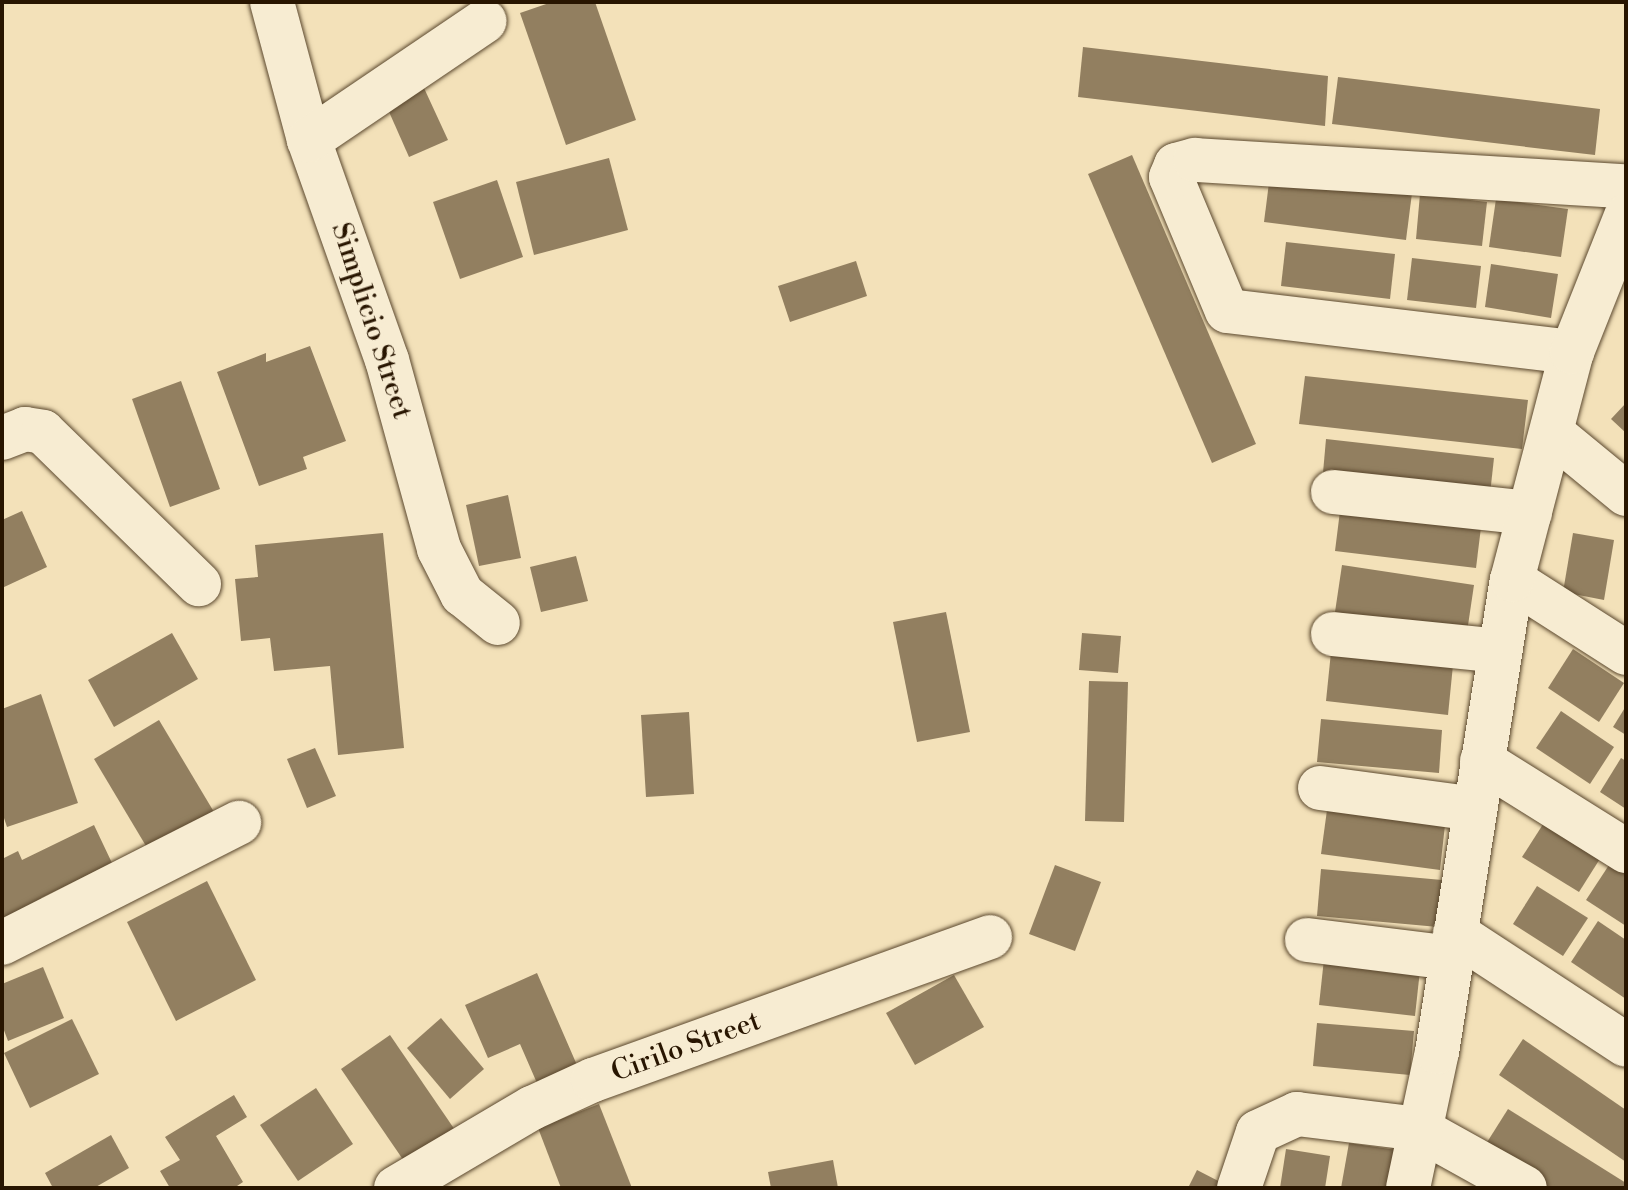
<!DOCTYPE html>
<style>
body{margin:0}
#map{position:relative;width:1628px;height:1190px;overflow:hidden;background:#f3e1b9;font-family:"Libre Bodoni",serif}
div>[style]{position:absolute}
.building>*{inset:0;background:#927f60}
.roads{filter:drop-shadow(0 0 2px #5b482e) drop-shadow(0 0 2px #5b482e)}
.minor>*{height:44px;margin:-22px;padding:0 22px;transform-origin:22px;border-radius:22px;background:#f7ecd2}
span{translate:-50% -50%;white-space:nowrap;text-align:center;line-height:1.15;-webkit-text-stroke:6px #f7ecd2;paint-order:stroke}
.street-label{font-size:28px;color:#281500}
.frame{position:absolute;inset:0;border:4px solid #281500;pointer-events:none}
</style>
<div id="map">
<div class="building">
<div style="clip-path:polygon(552px 2px,595px 2px,636px 120px,566px 145px,520px 13px)"></div>
<div style="clip-path:polygon(1083px 47px,1328px 76px,1325px 126px,1078px 97px)"></div>
<div style="clip-path:polygon(1338px 77px,1600px 109px,1595px 155px,1332px 124px)"></div>
<div style="clip-path:polygon(424px 88px,448px 140px,409px 157px,386px 105px)"></div>
<div style="clip-path:polygon(1132px 155px,1256px 444px,1212px 463px,1088px 174px)"></div>
<div style="clip-path:polygon(609px 158px,628px 230px,534px 255px,516px 182px)"></div>
<div style="clip-path:polygon(1270px 175px,1412px 193px,1406px 240px,1264px 222px)"></div>
<div style="clip-path:polygon(497px 180px,523px 257px,460px 279px,433px 202px)"></div>
<div style="clip-path:polygon(1420px 194px,1487px 202px,1482px 246px,1416px 239px)"></div>
<div style="clip-path:polygon(1496px 199px,1568px 209px,1561px 257px,1489px 247px)"></div>
<div style="clip-path:polygon(1286px 242px,1395px 254px,1390px 299px,1281px 286px)"></div>
<div style="clip-path:polygon(1412px 258px,1481px 266px,1476px 308px,1407px 300px)"></div>
<div style="clip-path:polygon(856px 261px,867px 296px,790px 322px,778px 286px)"></div>
<div style="clip-path:polygon(1491px 264px,1558px 274px,1551px 318px,1485px 307px)"></div>
<div style="clip-path:polygon(310px 346px,346px 441px,303px 457px,307px 469px,259px 486px,217px 372px,266px 353px,266px 362px)"></div>
<div style="clip-path:polygon(1305px 376px,1528px 400px,1522px 449px,1299px 424px)"></div>
<div style="clip-path:polygon(181px 381px,220px 489px,170px 507px,132px 399px)"></div>
<div style="clip-path:polygon(1626px 403px,1626px 433px,1611px 419px)"></div>
<div style="clip-path:polygon(1326px 439px,1494px 458px,1489px 503px,1322px 484px)"></div>
<div style="clip-path:polygon(508px 495px,521px 558px,479px 566px,466px 505px)"></div>
<div style="clip-path:polygon(1341px 503px,1482px 519px,1476px 568px,1335px 551px)"></div>
<div style="clip-path:polygon(22px 511px,47px 567px,2px 588px,2px 520px)"></div>
<div style="clip-path:polygon(383px 533px,404px 748px,338px 755px,330px 666px,274px 671px,270px 638px,241px 641px,235px 579px,258px 577px,255px 545px)"></div>
<div style="clip-path:polygon(1573px 533px,1614px 540px,1604px 600px,1563px 592px)"></div>
<div style="clip-path:polygon(576px 556px,588px 601px,541px 612px,530px 567px)"></div>
<div style="clip-path:polygon(1342px 565px,1474px 585px,1467px 632px,1335px 612px)"></div>
<div style="clip-path:polygon(946px 612px,970px 732px,917px 742px,893px 622px)"></div>
<div style="clip-path:polygon(172px 633px,198px 679px,114px 727px,88px 680px)"></div>
<div style="clip-path:polygon(1082px 633px,1121px 636px,1118px 673px,1079px 670px)"></div>
<div style="clip-path:polygon(1573px 649px,1624px 683px,1599px 722px,1548px 688px)"></div>
<div style="clip-path:polygon(1331px 652px,1453px 665px,1448px 715px,1326px 701px)"></div>
<div style="clip-path:polygon(1089px 681px,1128px 682px,1124px 822px,1085px 821px)"></div>
<div style="clip-path:polygon(41px 694px,78px 803px,7px 827px,2px 812px,2px 709px)"></div>
<div style="clip-path:polygon(1626px 706px,1626px 735px,1613px 727px)"></div>
<div style="clip-path:polygon(1561px 711px,1614px 747px,1590px 784px,1536px 748px)"></div>
<div style="clip-path:polygon(689px 712px,694px 794px,646px 797px,641px 715px)"></div>
<div style="clip-path:polygon(1321px 719px,1442px 730px,1439px 773px,1317px 762px)"></div>
<div style="clip-path:polygon(159px 720px,214px 812px,149px 851px,94px 759px)"></div>
<div style="clip-path:polygon(315px 748px,336px 796px,307px 808px,287px 759px)"></div>
<div style="clip-path:polygon(1621px 758px,1626px 761px,1626px 809px,1600px 792px)"></div>
<div style="clip-path:polygon(1327px 810px,1445px 825px,1440px 870px,1321px 854px)"></div>
<div style="clip-path:polygon(1547px 818px,1603px 854px,1579px 892px,1522px 857px)"></div>
<div style="clip-path:polygon(94px 825px,112px 863px,41px 898px,47px 910px,2px 933px,2px 859px,18px 851px,22px 860px)"></div>
<div style="clip-path:polygon(1611px 862px,1626px 872px,1626px 926px,1586px 900px)"></div>
<div style="clip-path:polygon(1055px 865px,1101px 882px,1075px 951px,1029px 934px)"></div>
<div style="clip-path:polygon(1321px 869px,1442px 880px,1438px 927px,1317px 916px)"></div>
<div style="clip-path:polygon(207px 881px,256px 980px,176px 1021px,127px 922px)"></div>
<div style="clip-path:polygon(1537px 886px,1588px 918px,1563px 956px,1513px 924px)"></div>
<div style="clip-path:polygon(1598px 921px,1626px 940px,1626px 999px,1571px 962px)"></div>
<div style="clip-path:polygon(1324px 959px,1420px 970px,1415px 1016px,1319px 1005px)"></div>
<div style="clip-path:polygon(43px 967px,64px 1018px,8px 1041px,2px 1025px,2px 984px)"></div>
<div style="clip-path:polygon(537px 973px,580px 1072px,540px 1090px,520px 1044px,488px 1058px,465px 1005px)"></div>
<div style="clip-path:polygon(954px 975px,984px 1027px,915px 1065px,886px 1013px)"></div>
<div style="clip-path:polygon(441px 1018px,484px 1069px,450px 1099px,407px 1048px)"></div>
<div style="clip-path:polygon(72px 1019px,99px 1074px,30px 1108px,4px 1053px)"></div>
<div style="clip-path:polygon(1317px 1023px,1414px 1031px,1410px 1075px,1313px 1066px)"></div>
<div style="clip-path:polygon(390px 1035px,455px 1130px,406px 1164px,341px 1069px)"></div>
<div style="clip-path:polygon(1523px 1039px,1626px 1110px,1626px 1162px,1499px 1075px)"></div>
<div style="clip-path:polygon(316px 1088px,353px 1144px,298px 1181px,260px 1125px)"></div>
<div style="clip-path:polygon(234px 1095px,247px 1117px,216px 1136px,243px 1182px,234px 1188px,170px 1188px,160px 1171px,180px 1160px,165px 1137px)"></div>
<div style="clip-path:polygon(599px 1104px,632px 1188px,561px 1188px,538px 1128px)"></div>
<div style="clip-path:polygon(1508px 1109px,1626px 1183px,1626px 1188px,1550px 1188px,1484px 1147px)"></div>
<div style="clip-path:polygon(111px 1135px,129px 1168px,94px 1188px,53px 1188px,45px 1173px)"></div>
<div style="clip-path:polygon(1349px 1143px,1397px 1150px,1390px 1188px,1341px 1188px)"></div>
<div style="clip-path:polygon(1286px 1149px,1330px 1156px,1325px 1188px,1280px 1188px)"></div>
<div style="clip-path:polygon(833px 1160px,838px 1188px,771px 1188px,768px 1172px)"></div>
<div style="clip-path:polygon(1197px 1170px,1228px 1186px,1227px 1188px,1188px 1188px)"></div>
</div>
<div class="roads">
<div class="minor">
<div style="left:272px;top:2px;width:143px;rotate:75deg"></div>
<div style="left:309px;top:140px;width:233px;rotate:70.5deg"></div>
<div style="left:387px;top:360px;width:196px;rotate:74.6deg"></div>
<div style="left:439px;top:549px;width:51px;rotate:62.9deg"></div>
<div style="left:462px;top:594px;width:46px;rotate:38.9deg"></div>
<div style="left:309px;top:140px;width:212px;rotate:-34.1deg"></div>
<div style="left:1572px;top:352px;width:347px;rotate:-173.2deg"></div>
<div style="left:1227px;top:311px;width:145px;rotate:-112.7deg"></div>
<div style="left:1171px;top:177px;width:13px;rotate:-67deg"></div>
<div style="left:1176px;top:165px;width:20px;rotate:-15deg"></div>
<div style="left:1195px;top:160px;width:432px;rotate:3.5deg"></div>
<div style="left:1552px;top:433px;width:96px;rotate:39.5deg"></div>
<div style="left:2px;top:438px;width:25px;rotate:-21deg"></div>
<div style="left:25px;top:429px;width:18px;rotate:9deg"></div>
<div style="left:43px;top:432px;width:218px;rotate:44.3deg"></div>
<div style="left:1333px;top:492px;width:198px;rotate:6.1deg"></div>
<div style="left:1512px;top:580px;width:135px;rotate:32.6deg"></div>
<div style="left:1333px;top:634px;width:168px;rotate:5.8deg"></div>
<div style="left:1482px;top:761px;width:170px;rotate:32deg"></div>
<div style="left:1320px;top:788px;width:156px;rotate:7.7deg"></div>
<div style="left:1455px;top:933px;width:204px;rotate:33.2deg"></div>
<div style="left:1307px;top:940px;width:145px;rotate:7.1deg"></div>
<div style="left:2px;top:943px;width:266px;rotate:-26.9deg"></div>
<div style="left:396px;top:1188px;width:158px;rotate:-30.5deg"></div>
<div style="left:532px;top:1108px;width:67px;rotate:-24.7deg"></div>
<div style="left:593px;top:1080px;width:422px;rotate:-19.8deg"></div>
<div style="left:1239px;top:1188px;width:59px;rotate:-71.3deg"></div>
<div style="left:1258px;top:1132px;width:43px;rotate:-24.8deg"></div>
<div style="left:1297px;top:1114px;width:123px;rotate:7deg"></div>
<div style="left:1419px;top:1129px;width:121px;rotate:29.1deg"></div>
<div style="left:1408px;top:1188px;width:139px;rotate:-78deg"></div>
<div style="left:1437px;top:1052px;width:478px;rotate:-81deg"></div>
<div style="left:1512px;top:580px;width:236px;rotate:-75.3deg"></div>
<div style="left:1572px;top:352px;width:146px;rotate:-68.3deg"></div>
</div>
</div>
<div class="street-label">
<span style="left:371px;top:321px;rotate:72deg">Simplicio Street</span>
<span style="left:686px;top:1047px;rotate:-20deg">Cirilo Street</span>
</div>
<div class="frame"></div>
</div>
